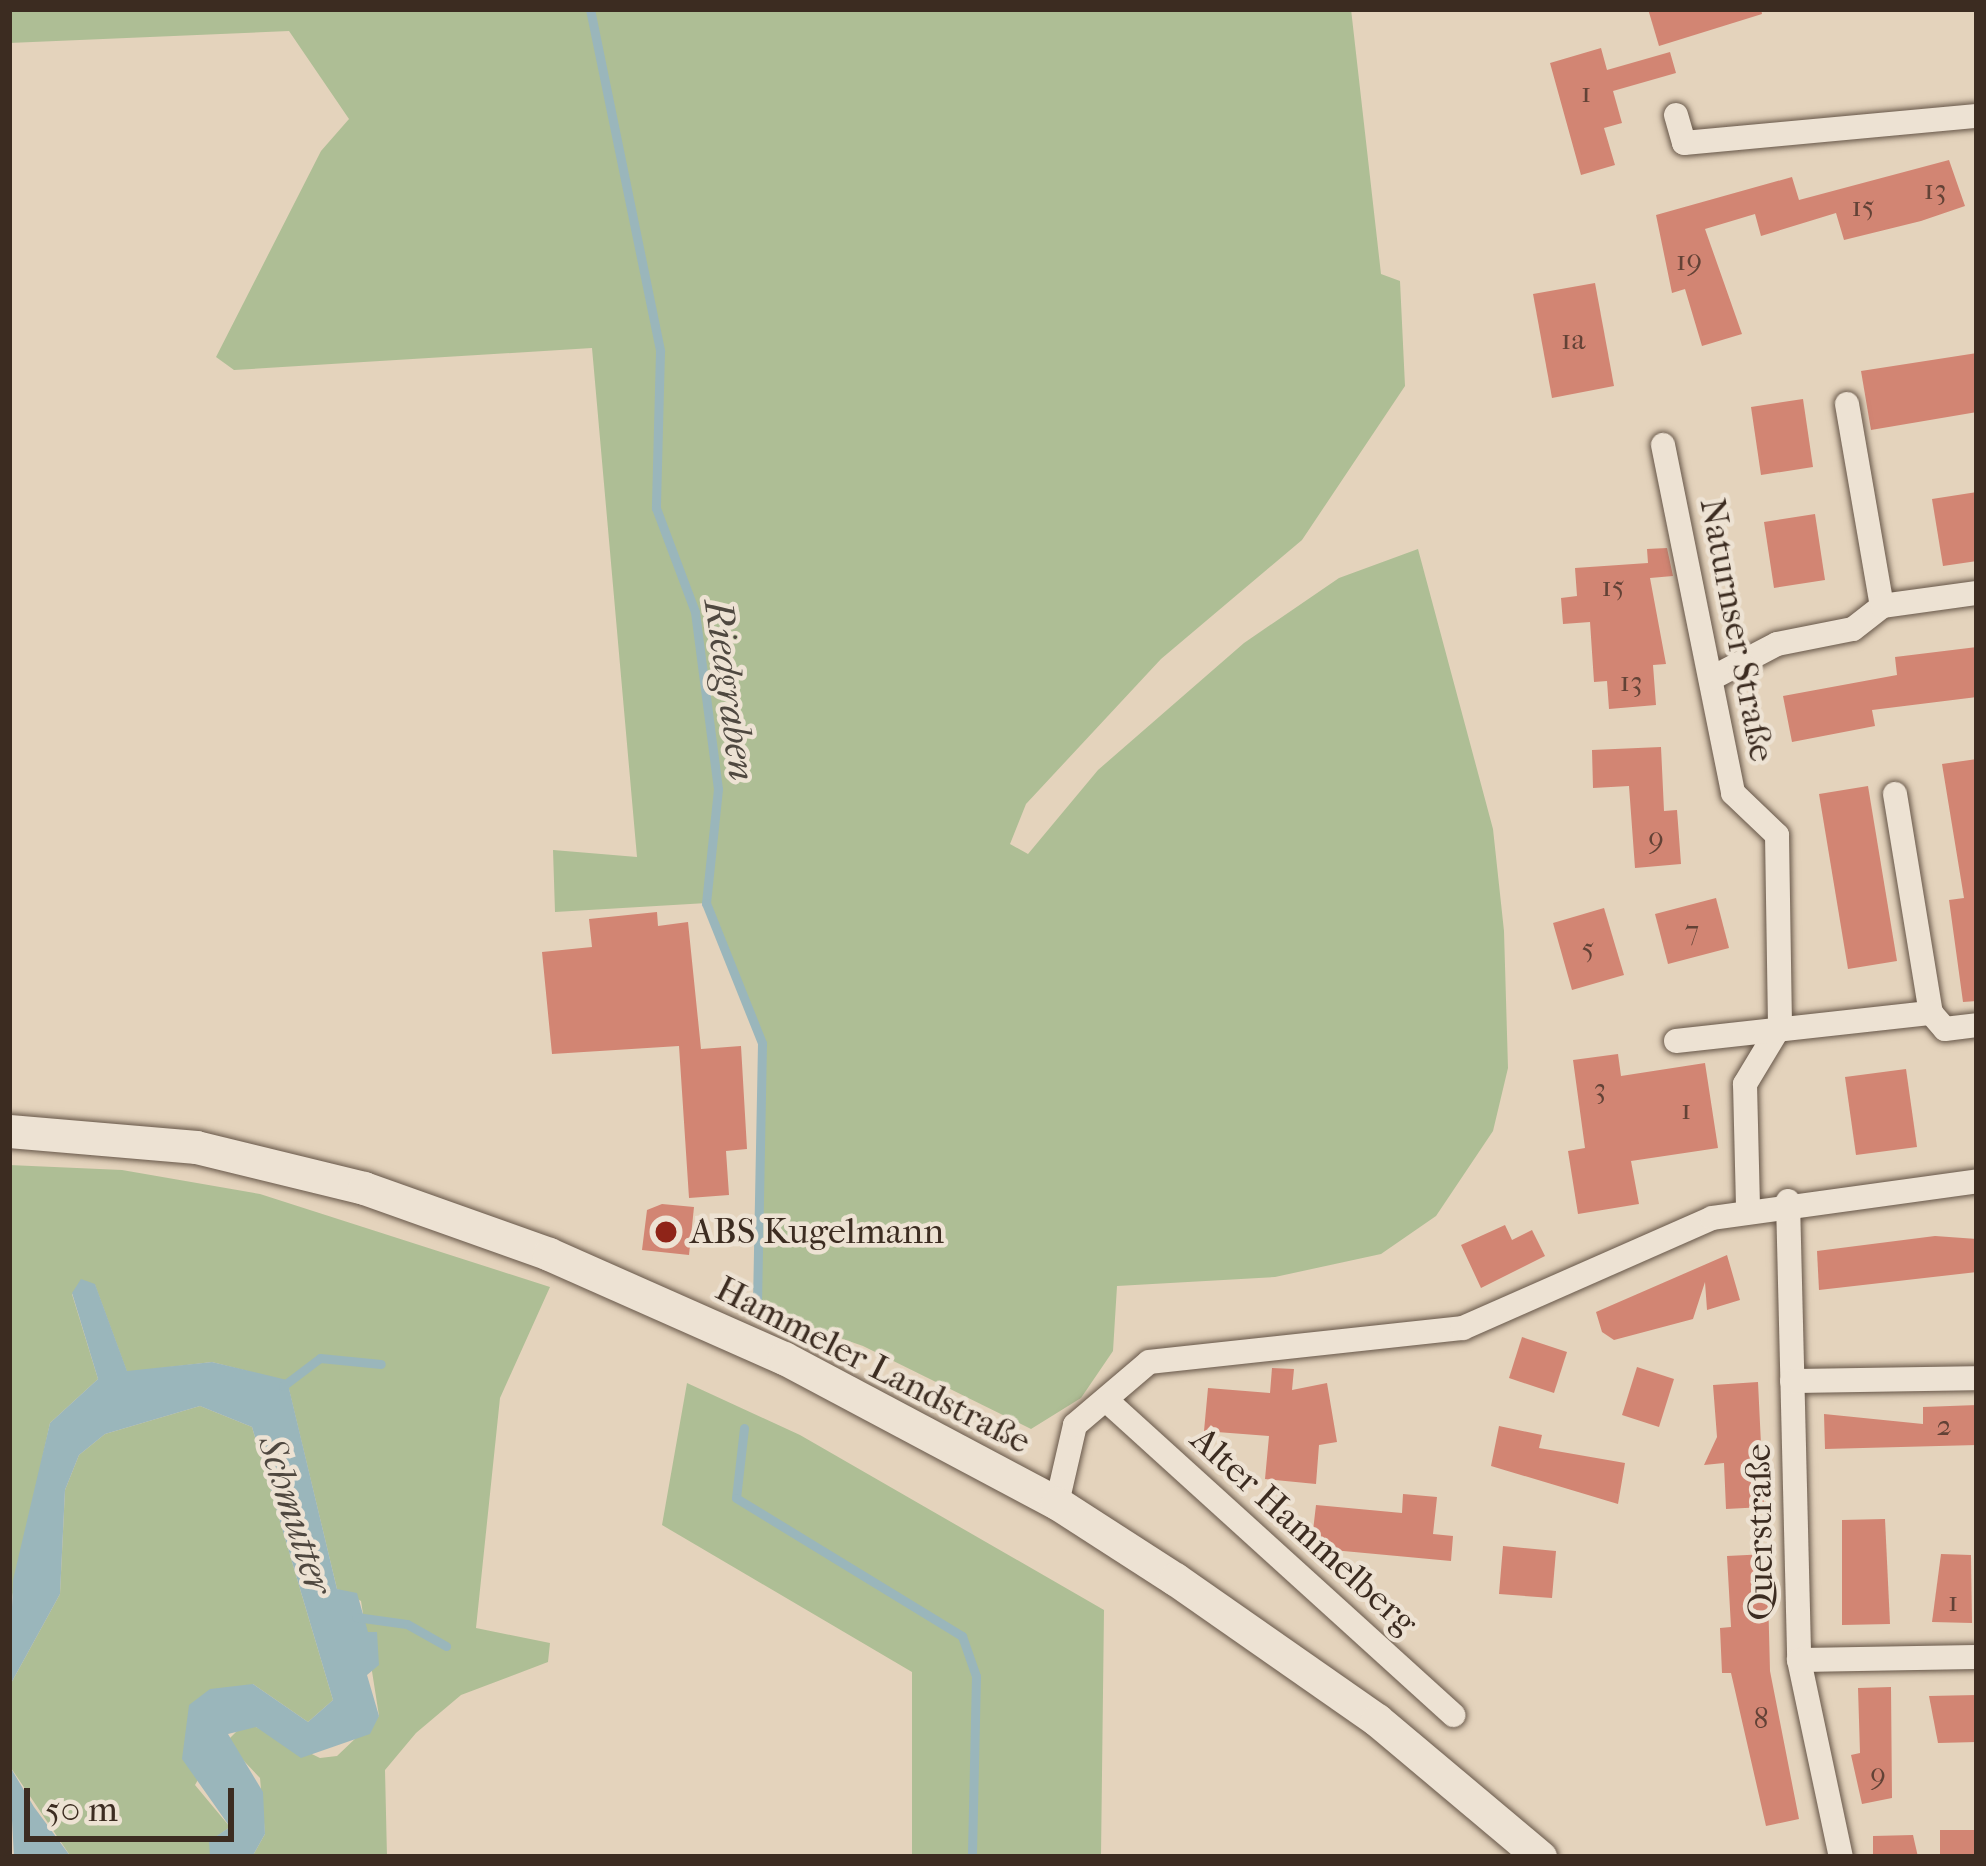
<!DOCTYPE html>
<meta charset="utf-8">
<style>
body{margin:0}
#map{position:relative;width:1986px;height:1866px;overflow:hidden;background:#e4d3bc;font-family:"IM FELL French Canon",serif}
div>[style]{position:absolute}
.green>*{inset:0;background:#aebe95}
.water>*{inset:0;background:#9ab6bb}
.stream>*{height:9px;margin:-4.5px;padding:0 4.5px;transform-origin:4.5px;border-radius:4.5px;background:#9ab6bb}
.building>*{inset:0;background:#d28573}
.roads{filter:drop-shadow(0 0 3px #665648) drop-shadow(0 0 3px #665648)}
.street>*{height:24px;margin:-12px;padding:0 12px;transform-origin:12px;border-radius:12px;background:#ede2d3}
.secondary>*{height:33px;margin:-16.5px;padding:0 16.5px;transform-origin:16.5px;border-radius:16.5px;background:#ede2d3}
.dots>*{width:33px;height:33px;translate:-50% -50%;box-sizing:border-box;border:6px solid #ede2d3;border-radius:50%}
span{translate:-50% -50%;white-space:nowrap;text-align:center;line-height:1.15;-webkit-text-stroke:9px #ede2d3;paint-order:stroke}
.number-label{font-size:30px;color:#624236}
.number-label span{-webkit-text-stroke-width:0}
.street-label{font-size:36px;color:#3c2c21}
.poi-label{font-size:36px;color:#3c2c21}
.left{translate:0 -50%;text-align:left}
.water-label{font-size:39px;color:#4f4840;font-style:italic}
.frame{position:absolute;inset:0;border:12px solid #3c2c21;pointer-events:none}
.scale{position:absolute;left:24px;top:1788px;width:210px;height:54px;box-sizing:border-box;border:6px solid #3c2c21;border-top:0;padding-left:15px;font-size:36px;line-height:42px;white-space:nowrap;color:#3c2c21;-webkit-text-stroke:9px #ede2d3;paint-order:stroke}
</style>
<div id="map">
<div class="green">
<div style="clip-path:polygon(9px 9px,1351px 9px,1381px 274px,1400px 281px,1405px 386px,1302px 540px,1161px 659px,1026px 804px,1010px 844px,1028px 854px,1098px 770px,1244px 643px,1339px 578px,1418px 549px,1493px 829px,1504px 931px,1508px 1068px,1493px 1131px,1436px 1216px,1381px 1254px,1275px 1277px,1117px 1286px,1113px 1351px,1081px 1398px,1031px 1429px,863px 1346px,757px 1309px,762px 1043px,707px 903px,555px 912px,553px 850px,637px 857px,592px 348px,234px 370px,216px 357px,321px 151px,349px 119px,289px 31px,9px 43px)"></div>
<div style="clip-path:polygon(9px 1165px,122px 1170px,260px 1194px,550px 1287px,500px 1398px,476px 1628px,550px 1643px,548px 1662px,461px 1695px,416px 1733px,385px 1770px,387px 1857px,252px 1857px,265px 1834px,260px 1778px,226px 1742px,242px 1726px,256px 1727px,320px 1758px,337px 1756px,379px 1716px,361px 1601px,337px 1589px,287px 1381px,212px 1362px,127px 1372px,95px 1285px,72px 1294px,98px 1379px,50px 1423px,9px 1611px)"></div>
<div style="clip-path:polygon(687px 1383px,800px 1435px,1104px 1610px,1101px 1857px,912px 1857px,912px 1672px,662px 1525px)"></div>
<div style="clip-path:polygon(200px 1406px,252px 1427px,333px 1700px,308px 1722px,253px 1684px,195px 1785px,230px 1827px,210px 1841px,210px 1857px,71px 1857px,9px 1765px,9px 1687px,60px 1594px,65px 1490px,79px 1455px,105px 1434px)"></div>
</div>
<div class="water">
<div style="clip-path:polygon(81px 1279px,95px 1284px,127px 1371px,212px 1362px,287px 1380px,337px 1589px,357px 1593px,368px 1632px,377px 1632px,379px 1665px,367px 1675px,379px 1716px,370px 1734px,301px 1758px,256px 1727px,228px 1734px,263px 1792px,265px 1834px,252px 1857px,210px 1857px,209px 1841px,230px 1827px,182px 1759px,189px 1705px,210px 1689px,253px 1684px,308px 1722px,333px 1700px,252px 1427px,200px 1406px,105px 1434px,79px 1455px,65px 1490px,60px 1594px,9px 1687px,13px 1580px,50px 1423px,98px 1379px,72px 1293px)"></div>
<div style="clip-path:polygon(9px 1765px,34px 1807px,71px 1857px,14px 1857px)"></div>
</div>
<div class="stream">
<div style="left:590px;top:9px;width:349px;rotate:78.4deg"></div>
<div style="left:660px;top:351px;width:157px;rotate:91.5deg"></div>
<div style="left:656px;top:508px;width:111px;rotate:69.4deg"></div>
<div style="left:695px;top:612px;width:178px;rotate:82.6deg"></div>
<div style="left:718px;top:789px;width:115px;rotate:96deg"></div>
<div style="left:706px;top:903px;width:151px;rotate:68.2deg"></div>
<div style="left:762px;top:1043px;width:266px;rotate:91.1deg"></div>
<div style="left:283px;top:1386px;width:46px;rotate:-37.1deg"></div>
<div style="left:320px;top:1358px;width:61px;rotate:5.6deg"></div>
<div style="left:744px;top:1428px;width:70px;rotate:96.5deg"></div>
<div style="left:736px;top:1498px;width:265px;rotate:31.4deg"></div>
<div style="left:962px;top:1636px;width:42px;rotate:70.7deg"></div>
<div style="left:976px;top:1676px;width:181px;rotate:91.3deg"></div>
<div style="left:356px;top:1617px;width:51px;rotate:7.8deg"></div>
<div style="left:407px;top:1624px;width:45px;rotate:29.4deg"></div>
</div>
<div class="building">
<div style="clip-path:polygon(1648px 9px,1761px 9px,1762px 14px,1659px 46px)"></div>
<div style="clip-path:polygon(1601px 48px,1607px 70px,1670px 52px,1676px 73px,1613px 91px,1622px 123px,1604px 128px,1615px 165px,1581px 175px,1550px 63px)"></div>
<div style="clip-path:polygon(1949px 160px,1965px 206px,1921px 221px,1844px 240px,1836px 213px,1761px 236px,1755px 214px,1705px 229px,1742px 334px,1702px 346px,1685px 289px,1672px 293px,1656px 215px,1792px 177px,1799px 200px)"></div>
<div style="clip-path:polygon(1595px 283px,1614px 386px,1552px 398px,1533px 294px)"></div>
<div style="clip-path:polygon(1977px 353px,1977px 412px,1871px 430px,1861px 371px)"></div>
<div style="clip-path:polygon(1803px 399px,1813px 467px,1761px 475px,1751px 407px)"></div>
<div style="clip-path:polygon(1977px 492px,1977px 561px,1943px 566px,1932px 499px)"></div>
<div style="clip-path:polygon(1815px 514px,1825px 580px,1774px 588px,1764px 522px)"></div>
<div style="clip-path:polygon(1667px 548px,1673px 576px,1650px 578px,1666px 664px,1653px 665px,1656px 705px,1609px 709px,1607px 681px,1594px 682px,1590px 622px,1563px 624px,1561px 598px,1577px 596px,1575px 568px,1648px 563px,1647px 549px)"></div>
<div style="clip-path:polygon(1977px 647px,1977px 697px,1872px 710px,1875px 726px,1792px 742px,1783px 696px,1897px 675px,1895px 657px)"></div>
<div style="clip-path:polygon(1661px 747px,1664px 811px,1677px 810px,1681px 864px,1635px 868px,1629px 786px,1593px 788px,1592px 750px)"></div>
<div style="clip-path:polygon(1977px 759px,1977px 1001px,1963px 1002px,1949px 900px,1964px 898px,1942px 764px)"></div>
<div style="clip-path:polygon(1868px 786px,1897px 961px,1848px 969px,1819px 794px)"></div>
<div style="clip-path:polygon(1716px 898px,1729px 948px,1668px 964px,1655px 914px)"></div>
<div style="clip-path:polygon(1604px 908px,1624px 975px,1572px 990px,1553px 923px)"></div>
<div style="clip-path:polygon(657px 912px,658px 926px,688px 922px,701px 1049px,741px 1046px,747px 1149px,726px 1151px,729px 1195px,689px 1198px,679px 1046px,552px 1054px,542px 952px,592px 947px,589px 919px)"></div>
<div style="clip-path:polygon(1618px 1054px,1621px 1076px,1705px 1063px,1718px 1148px,1631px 1161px,1639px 1204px,1578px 1214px,1568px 1151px,1585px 1148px,1573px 1060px)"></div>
<div style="clip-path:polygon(1906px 1069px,1917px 1147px,1856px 1155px,1845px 1077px)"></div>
<div style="clip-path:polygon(662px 1204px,694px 1207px,689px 1255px,642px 1250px,647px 1210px)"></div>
<div style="clip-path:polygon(1505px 1225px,1512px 1240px,1532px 1230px,1545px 1256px,1481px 1288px,1461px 1245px)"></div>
<div style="clip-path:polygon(1935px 1236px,1977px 1239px,1977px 1272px,1819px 1290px,1817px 1251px)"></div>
<div style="clip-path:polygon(1727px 1255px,1740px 1300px,1707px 1310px,1705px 1282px,1693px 1319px,1614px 1340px,1602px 1332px,1596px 1312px)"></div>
<div style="clip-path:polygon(1522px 1337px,1567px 1352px,1554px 1393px,1509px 1378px)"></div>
<div style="clip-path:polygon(1637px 1367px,1674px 1379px,1659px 1427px,1622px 1415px)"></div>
<div style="clip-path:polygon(1272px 1368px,1294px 1369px,1292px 1390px,1327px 1383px,1337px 1442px,1319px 1445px,1316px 1484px,1265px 1479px,1269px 1436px,1204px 1431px,1208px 1388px,1270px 1393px)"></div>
<div style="clip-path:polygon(1758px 1382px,1764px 1507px,1726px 1509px,1724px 1463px,1704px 1465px,1717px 1437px,1713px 1385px)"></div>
<div style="clip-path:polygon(1977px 1405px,1977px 1445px,1825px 1449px,1824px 1414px,1923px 1424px,1923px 1407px)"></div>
<div style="clip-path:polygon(1499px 1426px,1542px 1435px,1539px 1448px,1625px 1463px,1618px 1504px,1491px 1466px)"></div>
<div style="clip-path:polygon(1403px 1494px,1437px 1497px,1433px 1534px,1453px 1536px,1451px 1561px,1311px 1548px,1316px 1505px,1402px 1513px)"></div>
<div style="clip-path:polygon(1885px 1519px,1890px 1624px,1842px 1625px,1842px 1520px)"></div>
<div style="clip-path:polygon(1503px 1546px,1556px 1551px,1552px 1598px,1499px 1594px)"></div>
<div style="clip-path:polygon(1767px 1554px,1770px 1671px,1799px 1819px,1766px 1826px,1731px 1673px,1722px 1673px,1720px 1628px,1731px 1627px,1727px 1556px)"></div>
<div style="clip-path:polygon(1941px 1554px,1971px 1555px,1972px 1623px,1932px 1622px)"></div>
<div style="clip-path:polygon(1891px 1687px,1892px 1798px,1862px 1804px,1851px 1755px,1860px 1753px,1858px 1688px)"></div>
<div style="clip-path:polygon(1977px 1695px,1977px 1742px,1938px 1743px,1929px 1696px)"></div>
<div style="clip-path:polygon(1940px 1830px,1977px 1830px,1977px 1857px,1940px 1857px)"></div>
<div style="clip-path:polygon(1913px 1835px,1918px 1857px,1873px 1857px,1873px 1836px)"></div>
</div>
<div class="roads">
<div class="street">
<div style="left:1676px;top:115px;width:29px;rotate:74deg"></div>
<div style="left:1684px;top:143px;width:294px;rotate:-5.3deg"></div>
<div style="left:1847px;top:404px;width:205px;rotate:80.2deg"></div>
<div style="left:1663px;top:445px;width:355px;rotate:78.6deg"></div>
<div style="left:1733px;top:793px;width:61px;rotate:43.7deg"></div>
<div style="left:1777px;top:835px;width:191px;rotate:89.1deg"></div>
<div style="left:1780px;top:1026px;width:68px;rotate:121.1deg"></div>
<div style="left:1745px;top:1084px;width:126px;rotate:88.6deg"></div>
<div style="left:1712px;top:678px;width:73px;rotate:-27.6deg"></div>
<div style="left:1777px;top:644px;width:77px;rotate:-11.2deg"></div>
<div style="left:1853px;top:629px;width:37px;rotate:-38deg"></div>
<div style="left:1882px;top:606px;width:96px;rotate:-7.8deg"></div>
<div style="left:1895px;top:794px;width:222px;rotate:80.7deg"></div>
<div style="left:1676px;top:1041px;width:257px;rotate:-6.3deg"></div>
<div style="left:1931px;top:1013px;width:21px;rotate:49deg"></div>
<div style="left:1945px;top:1029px;width:32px;rotate:-7deg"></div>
<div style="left:1788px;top:1201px;width:459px;rotate:88.6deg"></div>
<div style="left:1799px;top:1660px;width:201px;rotate:78deg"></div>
<div style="left:1792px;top:1381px;width:185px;rotate:-0.9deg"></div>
<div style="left:1106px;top:1400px;width:469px;rotate:42.2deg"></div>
<div style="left:1057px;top:1503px;width:80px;rotate:-77deg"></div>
<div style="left:1075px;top:1425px;width:97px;rotate:-40.4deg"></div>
<div style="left:1149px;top:1362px;width:316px;rotate:-6.2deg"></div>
<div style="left:1463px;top:1328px;width:272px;rotate:-23.8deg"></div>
<div style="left:1712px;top:1218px;width:268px;rotate:-7.9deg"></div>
<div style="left:1799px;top:1660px;width:178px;rotate:-1deg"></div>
</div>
<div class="secondary">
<div style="left:9px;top:1131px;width:188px;rotate:4.9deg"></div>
<div style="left:196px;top:1147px;width:173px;rotate:13.7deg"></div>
<div style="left:364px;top:1188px;width:196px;rotate:19.6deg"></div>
<div style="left:549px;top:1254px;width:257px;rotate:23.9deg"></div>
<div style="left:784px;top:1358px;width:309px;rotate:28deg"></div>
<div style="left:1057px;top:1503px;width:140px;rotate:32.8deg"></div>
<div style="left:1175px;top:1579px;width:246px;rotate:34.9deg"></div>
<div style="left:1377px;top:1720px;width:213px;rotate:40deg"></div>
</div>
</div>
<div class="dots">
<div style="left:666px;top:1232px;background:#8f2418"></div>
</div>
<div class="number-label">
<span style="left:1586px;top:93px">1</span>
<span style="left:1935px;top:190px">13</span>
<span style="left:1863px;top:207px">15</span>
<span style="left:1689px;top:261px">19</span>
<span style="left:1573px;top:340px">1a</span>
<span style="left:1613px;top:587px">15</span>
<span style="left:1631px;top:682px">13</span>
<span style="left:1656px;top:839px">9</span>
<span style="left:1692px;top:931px">7</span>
<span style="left:1588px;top:949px">5</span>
<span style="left:1600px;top:1089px">3</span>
<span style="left:1686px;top:1110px">1</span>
<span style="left:1944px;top:1426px">2</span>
<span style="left:1953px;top:1602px">1</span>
<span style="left:1761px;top:1719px">8</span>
<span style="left:1878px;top:1775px">9</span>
</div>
<div class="street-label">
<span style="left:1737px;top:630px;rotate:79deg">Naturnser Straße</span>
<span style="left:873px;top:1365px;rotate:27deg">Hammeler Landstraße</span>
<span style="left:1304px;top:1531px;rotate:42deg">Alter Hammelberg</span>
<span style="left:1760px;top:1532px;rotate:-91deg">Querstraße</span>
</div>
<div class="poi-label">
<span class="left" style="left:690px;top:1232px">ABS Kugelmann</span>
</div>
<div class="water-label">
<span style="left:730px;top:690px;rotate:82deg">Riedgraben</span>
<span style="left:295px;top:1515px;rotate:72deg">Schmutter</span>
</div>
<div class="frame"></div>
<div class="scale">50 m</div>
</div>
